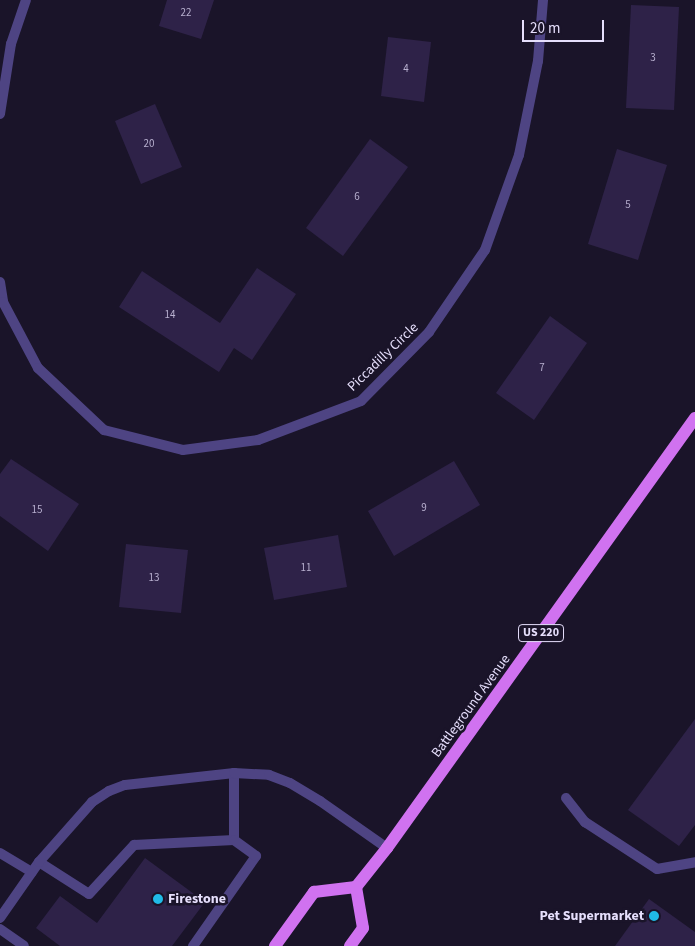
<!DOCTYPE html>
<style>
body{margin:0}
#map{position:relative;width:695px;height:946px;overflow:hidden;background:#1a1429;font-family:"Source Sans 3",sans-serif}
div>[style]{position:absolute}
.building>*{inset:0;background:#2e2248}
.service>*{height:10px;margin:-5px;padding:0 5px;transform-origin:5px;border-radius:5px;background:#4e4483}
.minor>*{height:10px;margin:-5px;padding:0 5px;transform-origin:5px;border-radius:5px;background:#4e4483}
.primary>*{height:12px;margin:-6px;padding:0 6px;transform-origin:6px;border-radius:6px;background:#d072f0}
.dots>*{width:14px;height:14px;translate:-50% -50%;box-sizing:border-box;border:2px solid #1a1429;border-radius:50%}
span{translate:-50% -50%;white-space:nowrap;text-align:center;line-height:1.15;-webkit-text-stroke:5px #1a1429;paint-order:stroke}
.number-label{font-size:11px;color:#b8b0cf}
.number-label span{-webkit-text-stroke-width:0}
.shield-label span{padding:1px 4px;background:#1a1429;border:1px solid;border-radius:4px;-webkit-text-stroke-width:0}
.shield-label{font-size:12px;color:#e6dffc;font-weight:700}
.street-label{font-size:14px;color:#e6dffc}
.poi-label{font-size:14px;color:#e6dffc;font-weight:700}
.left{translate:0 -50%;text-align:left}
.right{translate:-100% -50%;text-align:right}
.scale{position:absolute;left:522px;top:20px;width:82px;height:22px;box-sizing:border-box;border:2px solid #e6dffc;border-top:0;padding-left:6px;font-size:15px;line-height:18px;white-space:nowrap;color:#e6dffc;-webkit-text-stroke:4px #1a1429;paint-order:stroke}
</style>
<div id="map">
<div class="building">
<div style="clip-path:polygon(167px 0,214px 0,201px 39px,159px 26px)"></div>
<div style="clip-path:polygon(631px 5px,679px 7px,674px 110px,626px 108px)"></div>
<div style="clip-path:polygon(388px 37px,431px 42px,424px 102px,381px 96px)"></div>
<div style="clip-path:polygon(155px 104px,182px 167px,141px 184px,115px 121px)"></div>
<div style="clip-path:polygon(370px 139px,408px 167px,343px 256px,306px 228px)"></div>
<div style="clip-path:polygon(617px 149px,667px 165px,638px 260px,588px 244px)"></div>
<div style="clip-path:polygon(257px 268px,296px 294px,252px 360px,234px 348px,219px 372px,119px 307px,142px 271px,220px 323px)"></div>
<div style="clip-path:polygon(550px 316px,587px 343px,534px 420px,496px 393px)"></div>
<div style="clip-path:polygon(11px 459px,79px 504px,48px 551px,0 516px,0 474px)"></div>
<div style="clip-path:polygon(454px 461px,480px 505px,394px 556px,368px 511px)"></div>
<div style="clip-path:polygon(338px 535px,347px 587px,274px 600px,264px 548px)"></div>
<div style="clip-path:polygon(126px 544px,188px 550px,181px 613px,119px 607px)"></div>
<div style="clip-path:polygon(695px 719px,695px 825px,679px 846px,628px 810px)"></div>
<div style="clip-path:polygon(145px 858px,205px 902px,172px 946px,60px 946px,36px 928px,60px 896px,97px 923px)"></div>
<div style="clip-path:polygon(649px 899px,695px 932px,695px 946px,615px 946px)"></div>
</div>
<div class="service">
<div style="left:566px;top:798px;width:31px;rotate:52deg"></div>
<div style="left:585px;top:822px;width:86px;rotate:33.1deg"></div>
<div style="left:657px;top:869px;width:39px;rotate:-10deg"></div>
<div style="left:0;top:853px;width:37px;rotate:31deg"></div>
<div style="left:39px;top:862px;width:59px;rotate:32.6deg"></div>
<div style="left:89px;top:894px;width:67px;rotate:-47.4deg"></div>
<div style="left:134px;top:845px;width:100px;rotate:-2.9deg"></div>
<div style="left:234px;top:840px;width:67px;rotate:-90deg"></div>
<div style="left:0;top:918px;width:68px;rotate:-55.1deg"></div>
<div style="left:39px;top:862px;width:80px;rotate:-48.5deg"></div>
<div style="left:92px;top:802px;width:20px;rotate:-33deg"></div>
<div style="left:109px;top:791px;width:17px;rotate:-21deg"></div>
<div style="left:125px;top:785px;width:110px;rotate:-6.3deg"></div>
<div style="left:234px;top:773px;width:35px;rotate:3deg"></div>
<div style="left:269px;top:775px;width:22px;rotate:21deg"></div>
<div style="left:290px;top:783px;width:35px;rotate:31deg"></div>
<div style="left:320px;top:801px;width:82px;rotate:35deg"></div>
<div style="left:0;top:929px;width:29px;rotate:35deg"></div>
<div style="left:193px;top:946px;width:110px;rotate:-55deg"></div>
<div style="left:256px;top:856px;width:27px;rotate:-144deg"></div>
</div>
<div class="minor">
<div style="left:0;top:114px;width:71px;rotate:-81.1deg"></div>
<div style="left:11px;top:44px;width:46px;rotate:-71.2deg"></div>
<div style="left:0;top:282px;width:20px;rotate:81deg"></div>
<div style="left:3px;top:302px;width:75px;rotate:62.1deg"></div>
<div style="left:38px;top:368px;width:91px;rotate:43.2deg"></div>
<div style="left:104px;top:430px;width:81px;rotate:14.2deg"></div>
<div style="left:183px;top:450px;width:76px;rotate:-7.6deg"></div>
<div style="left:258px;top:440px;width:110px;rotate:-20.7deg"></div>
<div style="left:361px;top:401px;width:97px;rotate:-45.4deg"></div>
<div style="left:429px;top:332px;width:99px;rotate:-55.7deg"></div>
<div style="left:485px;top:250px;width:101px;rotate:-70.3deg"></div>
<div style="left:519px;top:155px;width:96px;rotate:-78.6deg"></div>
<div style="left:538px;top:61px;width:61px;rotate:-85.3deg"></div>
</div>
<div class="primary">
<div style="left:275px;top:946px;width:67px;rotate:-54.2deg"></div>
<div style="left:314px;top:892px;width:42px;rotate:-6.8deg"></div>
<div style="left:356px;top:887px;width:50px;rotate:-51.5deg"></div>
<div style="left:387px;top:848px;width:529px;rotate:-54.39deg"></div>
<div style="left:350px;top:946px;width:22px;rotate:-54deg"></div>
<div style="left:363px;top:928px;width:42px;rotate:-99.7deg"></div>
</div>
<div class="dots">
<div style="left:158px;top:899px;background:#20bbe7"></div>
<div style="left:654px;top:916px;background:#20bbe7"></div>
</div>
<div class="number-label">
<span style="left:186px;top:13px">22</span>
<span style="left:653px;top:58px">3</span>
<span style="left:406px;top:69px">4</span>
<span style="left:149px;top:144px">20</span>
<span style="left:357px;top:197px">6</span>
<span style="left:628px;top:205px">5</span>
<span style="left:170px;top:315px">14</span>
<span style="left:542px;top:368px">7</span>
<span style="left:424px;top:508px">9</span>
<span style="left:37px;top:510px">15</span>
<span style="left:306px;top:568px">11</span>
<span style="left:154px;top:578px">13</span>
</div>
<div class="shield-label">
<span style="left:541px;top:633px">US 220</span>
</div>
<div class="street-label">
<span style="left:383px;top:357px;rotate:-44deg">Piccadilly Circle</span>
<span style="left:471px;top:706px;rotate:-54deg">Battleground Avenue</span>
</div>
<div class="poi-label">
<span class="left" style="left:168px;top:899px">Firestone</span>
<span class="right" style="left:644px;top:916px">Pet Supermarket</span>
</div>
<div class="scale">20 m</div>
</div>
